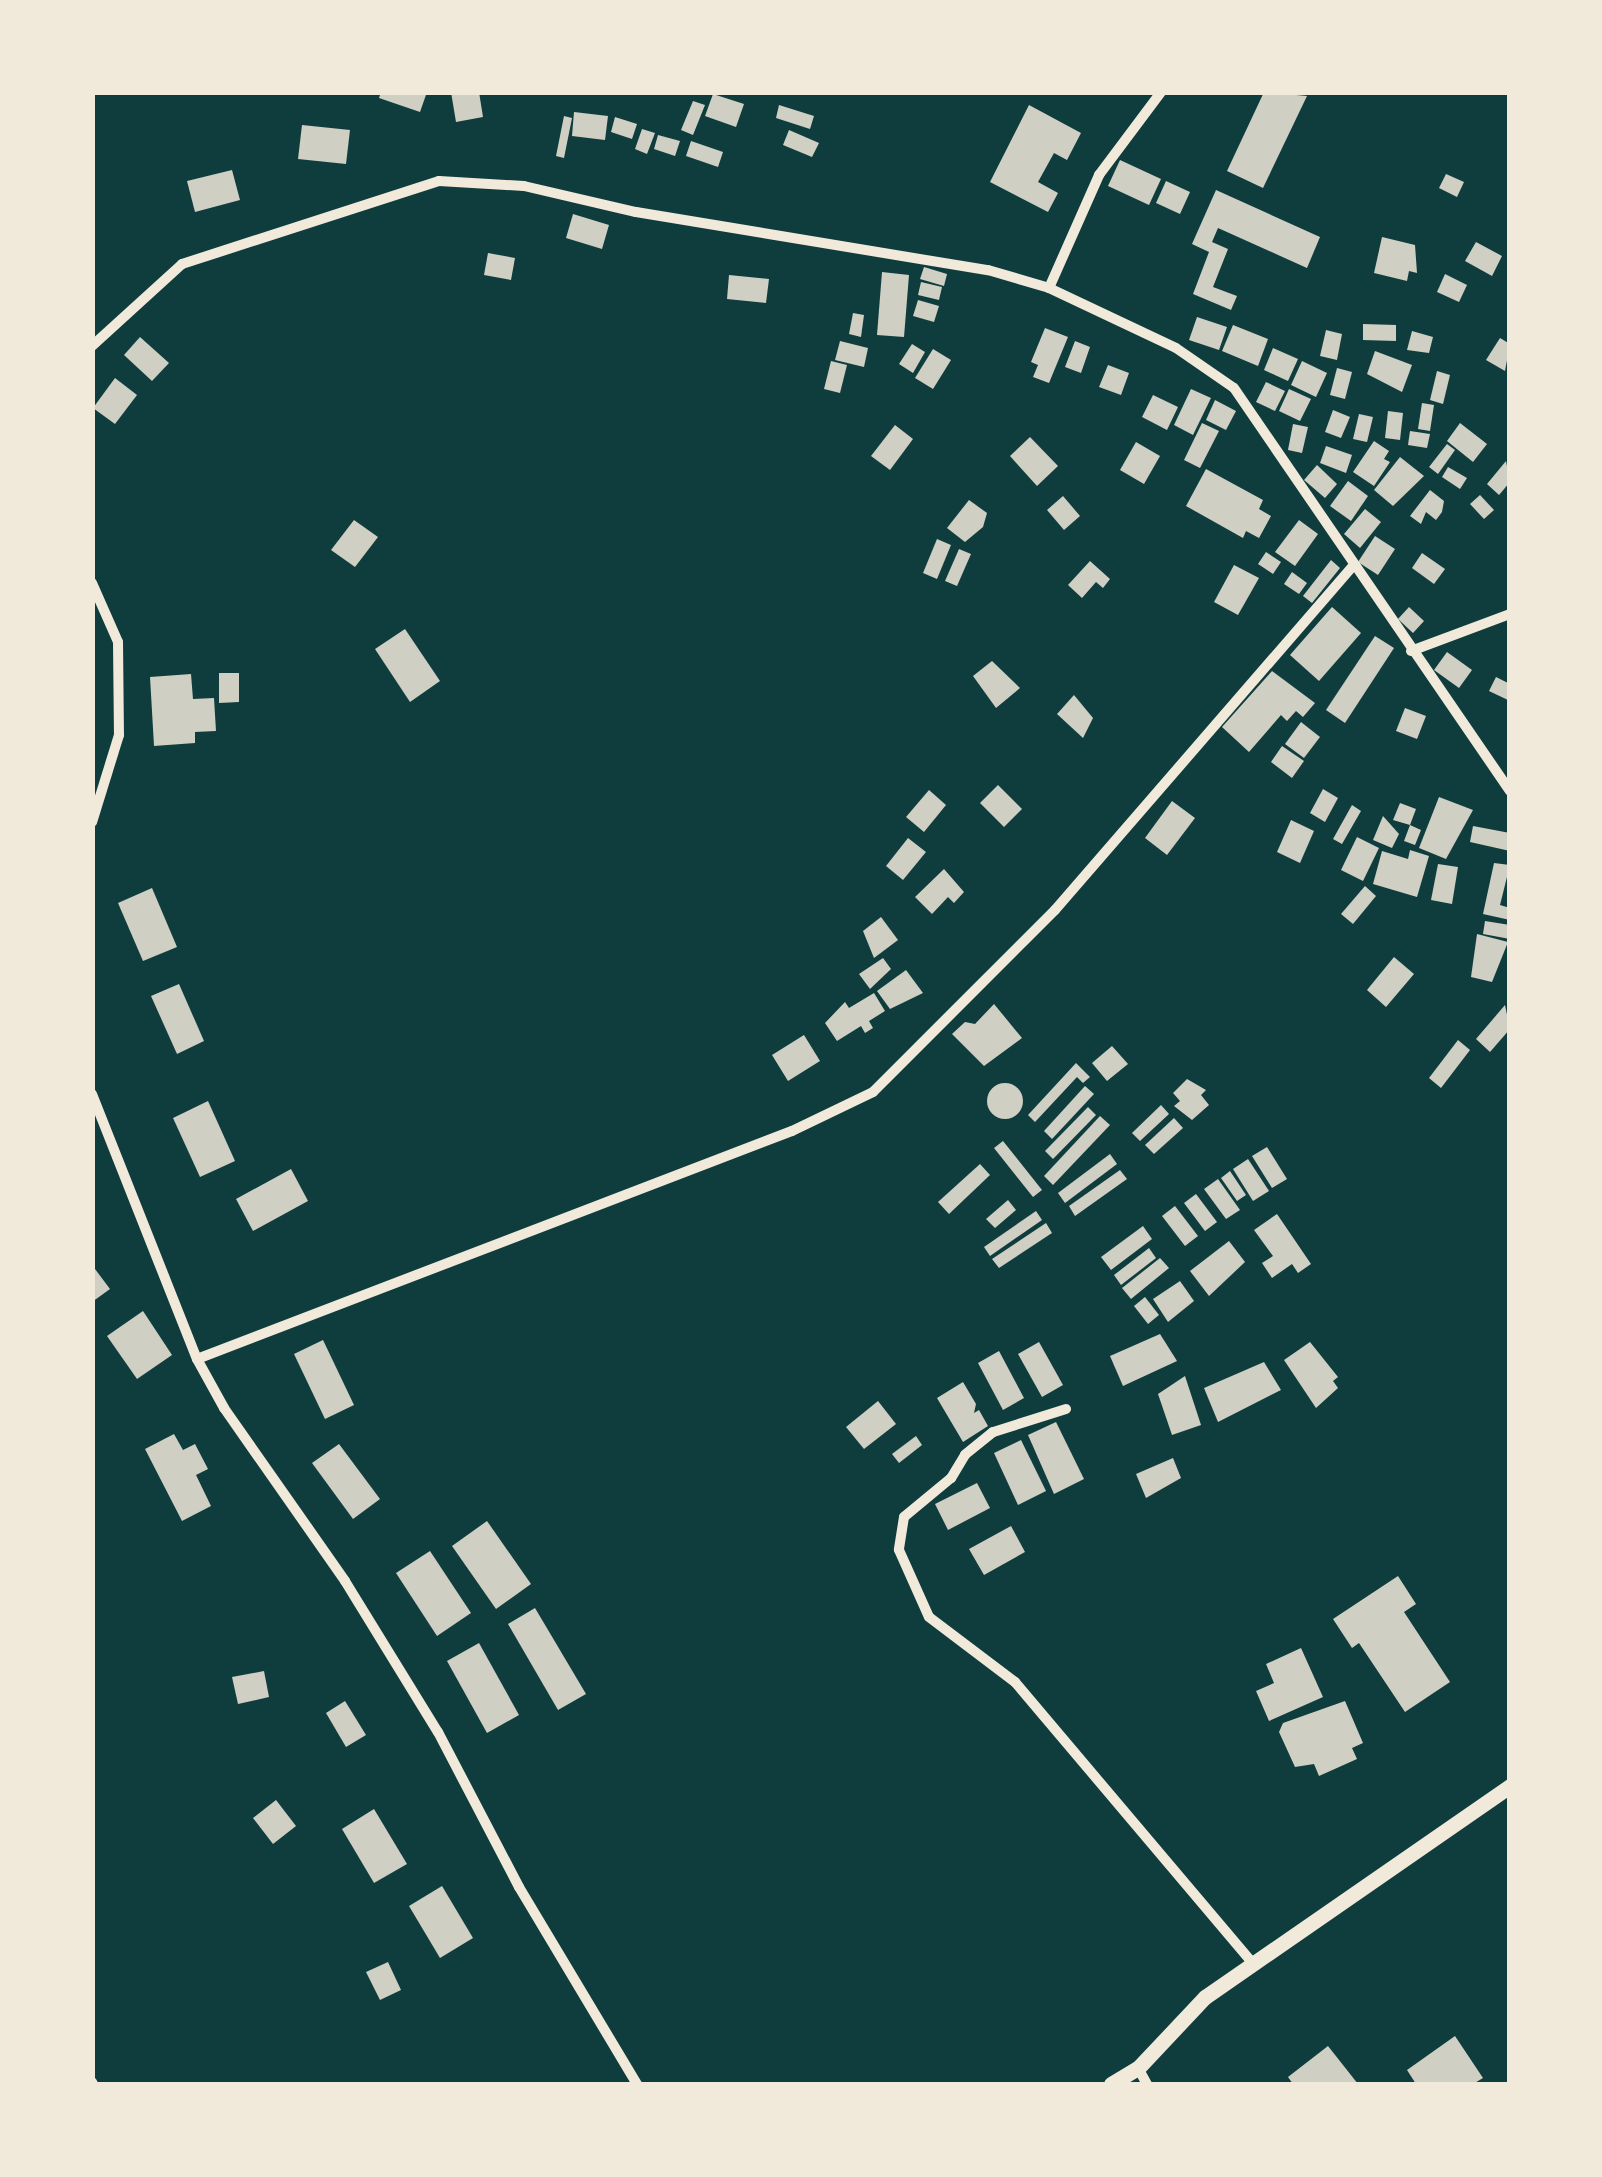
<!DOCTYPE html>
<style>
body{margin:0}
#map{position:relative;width:1602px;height:2177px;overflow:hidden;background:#0f3d3e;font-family:Rubik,sans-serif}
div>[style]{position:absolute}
.building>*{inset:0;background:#cfcfc3}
.round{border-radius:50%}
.minor>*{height:10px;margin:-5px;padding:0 5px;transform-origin:5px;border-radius:5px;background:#f1e9da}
.trunk>*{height:15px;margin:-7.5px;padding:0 7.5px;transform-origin:7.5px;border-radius:7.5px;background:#f1e9da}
span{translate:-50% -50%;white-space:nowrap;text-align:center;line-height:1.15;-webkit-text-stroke:10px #f1e9da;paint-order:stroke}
.frame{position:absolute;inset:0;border:95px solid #f1e9da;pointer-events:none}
</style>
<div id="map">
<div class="building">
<div style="clip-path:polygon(381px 92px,427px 92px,420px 112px,379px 98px)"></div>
<div style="clip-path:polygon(451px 92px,479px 92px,483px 117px,456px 122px)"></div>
<div style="clip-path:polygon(1264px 92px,1307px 96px,1263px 188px,1227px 171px)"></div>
<div style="clip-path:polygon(713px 94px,744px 104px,736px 127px,705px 116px)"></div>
<div style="clip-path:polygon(693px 101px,705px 105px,693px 135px,681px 130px)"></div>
<div style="clip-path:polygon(779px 105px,814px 116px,810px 129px,776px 118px)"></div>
<div style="clip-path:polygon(1029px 105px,1081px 133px,1067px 160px,1054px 153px,1038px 182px,1058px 193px,1048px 212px,990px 182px)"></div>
<div style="clip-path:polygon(574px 112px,608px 116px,605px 140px,572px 136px)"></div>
<div style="clip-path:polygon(564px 116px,572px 118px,564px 158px,556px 156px)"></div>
<div style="clip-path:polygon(615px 117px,637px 124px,632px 139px,611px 132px)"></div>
<div style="clip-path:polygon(302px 125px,350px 130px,346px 164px,298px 159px)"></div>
<div style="clip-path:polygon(642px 129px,655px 133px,647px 154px,635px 149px)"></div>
<div style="clip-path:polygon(789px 130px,819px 143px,812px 157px,783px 145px)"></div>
<div style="clip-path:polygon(658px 135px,680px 141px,675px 156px,654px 149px)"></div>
<div style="clip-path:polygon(691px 141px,723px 152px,718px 167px,686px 156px)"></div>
<div style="clip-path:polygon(1120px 160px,1161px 179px,1149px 205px,1108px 186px)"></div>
<div style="clip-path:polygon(232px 170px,240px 200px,195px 212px,187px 181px)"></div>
<div style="clip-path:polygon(1446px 174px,1464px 182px,1457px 197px,1439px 188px)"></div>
<div style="clip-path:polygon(1166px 181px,1190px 192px,1180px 214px,1156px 203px)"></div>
<div style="clip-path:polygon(1216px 190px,1320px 237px,1307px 268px,1218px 228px,1212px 242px,1228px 249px,1213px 287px,1237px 296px,1231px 310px,1193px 294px,1209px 252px,1192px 244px)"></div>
<div style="clip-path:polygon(573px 214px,609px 225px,602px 249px,566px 238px)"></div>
<div style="clip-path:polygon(1382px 237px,1415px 245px,1417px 273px,1409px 271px,1407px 281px,1374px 273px)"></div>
<div style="clip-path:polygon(1476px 242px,1502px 256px,1492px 276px,1465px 261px)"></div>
<div style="clip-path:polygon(488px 253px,515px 258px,511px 280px,484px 275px)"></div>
<div style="clip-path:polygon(924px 267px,947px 274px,944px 286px,920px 279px)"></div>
<div style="clip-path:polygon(882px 272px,909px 275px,904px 337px,877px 335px)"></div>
<div style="clip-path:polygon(1445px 274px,1467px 285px,1459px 302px,1437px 292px)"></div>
<div style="clip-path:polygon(729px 275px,769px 279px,766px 303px,727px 299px)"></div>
<div style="clip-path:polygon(921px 282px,942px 287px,939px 300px,918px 295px)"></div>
<div style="clip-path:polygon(918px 300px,939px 306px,934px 322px,913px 316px)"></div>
<div style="clip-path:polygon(853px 313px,864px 315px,861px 337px,849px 334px)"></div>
<div style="clip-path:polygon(1197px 317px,1227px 327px,1219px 350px,1189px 340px)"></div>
<div style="clip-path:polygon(1363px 324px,1396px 325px,1396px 341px,1363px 340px)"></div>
<div style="clip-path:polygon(1233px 325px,1268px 339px,1258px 366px,1222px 351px)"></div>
<div style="clip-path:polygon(1045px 328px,1068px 337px,1049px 383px,1033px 377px,1038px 365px,1031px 362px)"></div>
<div style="clip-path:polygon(1326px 330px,1342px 334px,1337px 360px,1320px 356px)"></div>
<div style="clip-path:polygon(1412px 331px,1433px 337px,1429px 353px,1407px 350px)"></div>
<div style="clip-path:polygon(140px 337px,169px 363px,152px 381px,124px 355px)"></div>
<div style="clip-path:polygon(1500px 338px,1510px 344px,1505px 371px,1486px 360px)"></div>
<div style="clip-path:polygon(840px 341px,868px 348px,864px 367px,835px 360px)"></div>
<div style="clip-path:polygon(1075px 341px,1090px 347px,1081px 373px,1065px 367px)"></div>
<div style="clip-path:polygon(912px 344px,925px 352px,913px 373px,899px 364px)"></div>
<div style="clip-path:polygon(1273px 348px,1298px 359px,1288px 381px,1264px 370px)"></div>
<div style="clip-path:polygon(933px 349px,951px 360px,933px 389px,915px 378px)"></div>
<div style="clip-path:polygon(1375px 351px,1412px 365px,1402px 392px,1367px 374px)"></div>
<div style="clip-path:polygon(831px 361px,847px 365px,840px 393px,824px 389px)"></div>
<div style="clip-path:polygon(1302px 361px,1327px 373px,1316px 397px,1291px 385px)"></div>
<div style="clip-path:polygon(1108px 365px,1129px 373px,1121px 395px,1099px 387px)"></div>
<div style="clip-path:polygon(1337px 368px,1352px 372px,1345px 399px,1330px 395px)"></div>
<div style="clip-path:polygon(1437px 371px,1450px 375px,1443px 404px,1430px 400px)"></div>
<div style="clip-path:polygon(115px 378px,137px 395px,115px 424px,93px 408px)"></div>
<div style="clip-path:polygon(1266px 382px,1285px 391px,1275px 411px,1256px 402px)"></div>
<div style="clip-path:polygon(1191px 389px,1211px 398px,1193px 435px,1174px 425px)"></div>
<div style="clip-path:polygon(1289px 389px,1311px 399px,1300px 421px,1279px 411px)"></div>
<div style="clip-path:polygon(1153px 395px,1178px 407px,1167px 430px,1142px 417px)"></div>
<div style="clip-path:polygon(1215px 400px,1236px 411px,1226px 430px,1206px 420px)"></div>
<div style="clip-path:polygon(1422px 403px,1434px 405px,1430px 431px,1418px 429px)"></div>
<div style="clip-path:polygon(1333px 410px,1350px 417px,1341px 438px,1325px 432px)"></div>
<div style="clip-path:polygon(1388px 411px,1403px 413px,1400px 440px,1385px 438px)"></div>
<div style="clip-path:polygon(1359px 414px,1373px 417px,1367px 442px,1353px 439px)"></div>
<div style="clip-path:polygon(1202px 423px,1219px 431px,1200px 468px,1184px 460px)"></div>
<div style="clip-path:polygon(1460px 423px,1487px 444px,1473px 462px,1447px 441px)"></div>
<div style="clip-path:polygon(1293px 424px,1308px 427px,1302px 453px,1288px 450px)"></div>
<div style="clip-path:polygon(895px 425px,913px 439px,890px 470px,871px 456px)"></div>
<div style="clip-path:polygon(1410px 431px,1430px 434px,1427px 448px,1408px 445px)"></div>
<div style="clip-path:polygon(1030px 437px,1058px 466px,1037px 486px,1010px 456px)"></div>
<div style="clip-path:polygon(1374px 441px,1389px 451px,1384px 459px,1390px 462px,1374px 486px,1353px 472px)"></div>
<div style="clip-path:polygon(1136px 442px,1160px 456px,1144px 484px,1120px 470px)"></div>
<div style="clip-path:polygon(1447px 444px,1455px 450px,1438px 474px,1429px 467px)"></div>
<div style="clip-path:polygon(1326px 446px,1352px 455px,1346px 473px,1320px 463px)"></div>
<div style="clip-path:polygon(1400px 457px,1424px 476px,1393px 506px,1374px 490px)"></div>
<div style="clip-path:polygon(1506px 461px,1510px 482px,1499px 495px,1487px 484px)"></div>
<div style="clip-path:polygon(1317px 465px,1337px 484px,1325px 498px,1304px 480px)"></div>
<div style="clip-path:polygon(1448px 467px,1467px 478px,1460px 489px,1442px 477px)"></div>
<div style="clip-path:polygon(1206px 469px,1263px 500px,1259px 509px,1271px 516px,1259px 538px,1246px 531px,1243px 538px,1186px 506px)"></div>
<div style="clip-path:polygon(1348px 481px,1368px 496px,1351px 521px,1330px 506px)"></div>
<div style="clip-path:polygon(1430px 490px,1444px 501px,1442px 512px,1436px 520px,1426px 512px,1421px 524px,1410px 516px)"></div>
<div style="clip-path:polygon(1480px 495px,1494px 510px,1484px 519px,1470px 504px)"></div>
<div style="clip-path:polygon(1063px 496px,1080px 516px,1064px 530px,1047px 510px)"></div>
<div style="clip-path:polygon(969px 500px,987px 513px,983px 527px,965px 542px,947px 528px)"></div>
<div style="clip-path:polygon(1365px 509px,1381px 522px,1360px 548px,1344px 534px)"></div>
<div style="clip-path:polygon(354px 520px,378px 537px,355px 567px,331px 550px)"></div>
<div style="clip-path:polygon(1299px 520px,1318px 534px,1295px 566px,1275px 552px)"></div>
<div style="clip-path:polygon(1375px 536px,1395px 549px,1378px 575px,1358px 562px)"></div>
<div style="clip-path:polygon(937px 539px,951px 545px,937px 579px,923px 573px)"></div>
<div style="clip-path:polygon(959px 549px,971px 554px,957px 586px,945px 581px)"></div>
<div style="clip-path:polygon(1266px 552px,1281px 562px,1273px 574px,1258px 564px)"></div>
<div style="clip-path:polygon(1422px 553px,1445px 569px,1434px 584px,1412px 568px)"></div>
<div style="clip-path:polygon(1331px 560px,1340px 568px,1312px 603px,1303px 596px)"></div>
<div style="clip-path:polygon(1090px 561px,1110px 579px,1103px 588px,1096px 582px,1082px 598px,1068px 585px)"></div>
<div style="clip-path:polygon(1234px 565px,1259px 578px,1238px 615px,1214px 602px)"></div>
<div style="clip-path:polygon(1292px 572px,1307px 583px,1299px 594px,1284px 584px)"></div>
<div style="clip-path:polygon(1332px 607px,1361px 633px,1319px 681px,1290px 655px)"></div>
<div style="clip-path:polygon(1409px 607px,1424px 621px,1413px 633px,1398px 619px)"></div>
<div style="clip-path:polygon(405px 629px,440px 681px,410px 702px,375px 649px)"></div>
<div style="clip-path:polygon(1375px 636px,1394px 648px,1345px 723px,1326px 710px)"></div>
<div style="clip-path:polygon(1447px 652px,1472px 670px,1459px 688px,1434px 670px)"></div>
<div style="clip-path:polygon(992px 661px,1020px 688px,996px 708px,973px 676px)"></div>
<div style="clip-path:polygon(1272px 671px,1315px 703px,1303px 717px,1296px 711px,1287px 721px,1281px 715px,1249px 752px,1222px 727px)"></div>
<div style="clip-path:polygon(219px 673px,239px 673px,239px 702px,219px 703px)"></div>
<div style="clip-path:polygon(191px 674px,193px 699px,214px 698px,216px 731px,195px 732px,195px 743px,154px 746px,150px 677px)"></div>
<div style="clip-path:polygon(1496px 677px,1510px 684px,1510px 701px,1489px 691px)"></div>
<div style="clip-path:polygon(1074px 695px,1093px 718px,1083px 738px,1057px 714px)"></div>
<div style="clip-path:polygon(1405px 708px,1426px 716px,1417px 739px,1396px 731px)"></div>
<div style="clip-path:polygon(1301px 722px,1320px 737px,1304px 758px,1285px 744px)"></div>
<div style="clip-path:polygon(1282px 746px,1304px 761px,1292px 778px,1271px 762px)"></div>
<div style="clip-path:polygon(998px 785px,1022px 809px,1004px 827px,980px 803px)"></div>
<div style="clip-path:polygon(1323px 789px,1338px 798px,1325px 822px,1310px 813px)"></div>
<div style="clip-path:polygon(929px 790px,946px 805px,924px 832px,906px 817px)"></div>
<div style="clip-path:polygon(1439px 797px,1473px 810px,1446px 859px,1419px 848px)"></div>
<div style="clip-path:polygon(1172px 801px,1195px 818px,1167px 855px,1145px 838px)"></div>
<div style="clip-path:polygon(1400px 803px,1416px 809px,1410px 825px,1421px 830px,1415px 845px,1404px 841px,1410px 825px,1393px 820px)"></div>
<div style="clip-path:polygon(1352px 805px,1361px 811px,1342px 844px,1333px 839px)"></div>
<div style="clip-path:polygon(1383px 816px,1399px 834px,1392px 848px,1373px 840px)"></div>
<div style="clip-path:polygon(1291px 820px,1314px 831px,1300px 863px,1277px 852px)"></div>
<div style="clip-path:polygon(1473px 826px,1510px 833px,1510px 851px,1470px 842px)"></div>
<div style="clip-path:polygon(1357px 837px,1379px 848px,1363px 881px,1341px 870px)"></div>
<div style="clip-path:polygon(908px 838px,926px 852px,903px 880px,886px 866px)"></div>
<div style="clip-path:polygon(1410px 850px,1429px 856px,1417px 897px,1373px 884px,1382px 851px,1408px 859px)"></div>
<div style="clip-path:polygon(1494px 863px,1510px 865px,1500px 905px,1510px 908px,1510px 920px,1483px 914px)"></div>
<div style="clip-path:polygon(1438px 864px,1458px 867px,1452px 904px,1431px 900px)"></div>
<div style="clip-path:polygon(944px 869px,964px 892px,954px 903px,948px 897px,932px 914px,915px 897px)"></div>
<div style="clip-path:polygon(1365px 886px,1376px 896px,1353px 924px,1341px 914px)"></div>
<div style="clip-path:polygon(152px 888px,177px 947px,143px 961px,118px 903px)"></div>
<div style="clip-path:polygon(881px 917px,898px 940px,874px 958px,863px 931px)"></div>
<div style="clip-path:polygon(1485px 921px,1510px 925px,1510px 939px,1483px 934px)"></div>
<div style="clip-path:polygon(1477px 934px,1508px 942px,1492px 982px,1471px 977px)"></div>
<div style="clip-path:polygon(1394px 957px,1414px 974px,1386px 1007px,1367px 990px)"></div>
<div style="clip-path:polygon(883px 958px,891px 969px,870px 989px,859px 974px)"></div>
<div style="clip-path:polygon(906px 970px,923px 993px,890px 1009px,877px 991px)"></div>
<div style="clip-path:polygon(179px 984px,204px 1041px,177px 1054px,151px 996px)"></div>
<div style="clip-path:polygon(874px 993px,885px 1011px,869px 1021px,873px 1028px,865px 1033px,861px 1026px,837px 1041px,825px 1023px,845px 1002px,849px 1008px)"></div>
<div style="clip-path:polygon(994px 1004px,1022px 1038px,984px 1066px,952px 1034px,965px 1022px,975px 1024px)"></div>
<div style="clip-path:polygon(1505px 1005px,1510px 1029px,1490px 1052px,1476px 1039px)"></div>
<div style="clip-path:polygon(804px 1035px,820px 1061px,788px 1081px,772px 1055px)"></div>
<div style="clip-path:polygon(1458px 1040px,1470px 1050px,1441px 1088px,1429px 1078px)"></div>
<div style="clip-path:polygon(1112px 1046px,1128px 1064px,1107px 1081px,1092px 1063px)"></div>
<div style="clip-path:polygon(1076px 1063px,1090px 1077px,1083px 1083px,1077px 1077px,1035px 1122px,1028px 1115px)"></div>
<div style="clip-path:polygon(1187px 1079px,1206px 1090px,1201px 1095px,1209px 1105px,1192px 1120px,1174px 1106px,1180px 1101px,1173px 1093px)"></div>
<div class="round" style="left:987px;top:1083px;width:36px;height:36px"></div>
<div style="clip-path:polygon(1085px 1086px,1094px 1094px,1052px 1139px,1044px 1131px)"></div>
<div style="clip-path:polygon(208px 1101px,235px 1161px,200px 1177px,173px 1118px)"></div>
<div style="clip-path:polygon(1161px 1105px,1169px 1114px,1140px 1141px,1132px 1133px)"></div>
<div style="clip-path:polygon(1088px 1107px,1096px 1115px,1053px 1159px,1045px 1151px)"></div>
<div style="clip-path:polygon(1100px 1116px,1110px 1125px,1053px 1185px,1044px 1176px)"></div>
<div style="clip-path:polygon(1174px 1118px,1183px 1128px,1154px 1154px,1145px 1145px)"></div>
<div style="clip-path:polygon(1003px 1141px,1042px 1190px,1033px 1197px,994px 1148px)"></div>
<div style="clip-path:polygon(1267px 1147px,1287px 1179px,1272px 1188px,1252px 1156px)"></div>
<div style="clip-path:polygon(1110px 1154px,1117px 1164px,1065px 1203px,1058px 1193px)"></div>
<div style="clip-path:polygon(1248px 1159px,1269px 1191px,1253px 1201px,1233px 1169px)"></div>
<div style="clip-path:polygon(980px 1164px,990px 1175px,949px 1214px,938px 1202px)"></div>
<div style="clip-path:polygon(291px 1169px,308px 1201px,253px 1231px,236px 1199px)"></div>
<div style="clip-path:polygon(1120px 1170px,1127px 1179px,1075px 1216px,1069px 1206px)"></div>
<div style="clip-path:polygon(1230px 1171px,1246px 1195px,1237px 1201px,1221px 1178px)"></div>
<div style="clip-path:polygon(1218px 1179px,1240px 1210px,1226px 1219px,1204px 1189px)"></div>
<div style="clip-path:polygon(1196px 1194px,1217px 1222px,1205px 1231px,1184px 1203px)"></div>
<div style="clip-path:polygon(1008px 1200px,1016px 1210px,995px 1228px,986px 1219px)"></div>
<div style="clip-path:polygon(1175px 1206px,1198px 1236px,1185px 1246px,1162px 1216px)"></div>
<div style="clip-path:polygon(1036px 1211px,1042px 1220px,990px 1256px,984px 1247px)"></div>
<div style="clip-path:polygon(1277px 1214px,1311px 1264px,1298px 1273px,1292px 1264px,1272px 1278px,1262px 1263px,1273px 1256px,1254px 1230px)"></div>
<div style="clip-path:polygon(1046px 1223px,1052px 1233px,999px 1268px,992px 1259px)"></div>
<div style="clip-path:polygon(1143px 1226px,1152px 1239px,1111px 1270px,1101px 1257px)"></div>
<div style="clip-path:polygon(1229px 1241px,1245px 1262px,1209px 1296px,1190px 1271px)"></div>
<div style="clip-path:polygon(1149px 1248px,1156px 1258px,1121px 1285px,1114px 1275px)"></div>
<div style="clip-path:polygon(1160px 1258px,1169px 1268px,1131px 1299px,1122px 1288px)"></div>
<div style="clip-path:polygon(92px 1265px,110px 1289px,92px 1302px)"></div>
<div style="clip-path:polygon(1180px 1281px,1194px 1301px,1168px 1322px,1153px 1299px)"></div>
<div style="clip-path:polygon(1145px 1297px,1159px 1315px,1148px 1324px,1134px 1306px)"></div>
<div style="clip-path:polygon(143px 1311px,172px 1355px,137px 1379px,107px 1336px)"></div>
<div style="clip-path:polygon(1160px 1334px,1177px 1361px,1123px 1386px,1110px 1356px)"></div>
<div style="clip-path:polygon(323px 1340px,354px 1405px,325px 1419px,294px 1354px)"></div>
<div style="clip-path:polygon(1039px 1342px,1063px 1385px,1042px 1397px,1018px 1354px)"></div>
<div style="clip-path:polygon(1310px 1342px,1338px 1377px,1333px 1381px,1338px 1388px,1316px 1408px,1284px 1360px)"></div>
<div style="clip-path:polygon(999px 1351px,1024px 1398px,1003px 1410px,978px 1363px)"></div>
<div style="clip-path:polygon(1264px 1362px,1281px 1390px,1218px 1422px,1204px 1388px)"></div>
<div style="clip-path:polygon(1185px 1376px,1201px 1425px,1172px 1435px,1158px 1394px)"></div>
<div style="clip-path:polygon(963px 1382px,976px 1404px,974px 1413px,979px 1410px,988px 1426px,963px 1442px,937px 1398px)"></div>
<div style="clip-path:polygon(878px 1401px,896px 1424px,864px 1449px,846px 1427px)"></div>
<div style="clip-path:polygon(1056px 1422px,1084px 1479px,1054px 1494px,1028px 1435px)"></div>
<div style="clip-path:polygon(174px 1434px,183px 1450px,195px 1444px,208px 1469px,196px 1475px,211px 1506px,182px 1521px,145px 1449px)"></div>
<div style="clip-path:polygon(916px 1436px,922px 1445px,899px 1463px,892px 1454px)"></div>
<div style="clip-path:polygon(1021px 1440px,1046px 1491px,1018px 1505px,994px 1453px)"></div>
<div style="clip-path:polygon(339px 1444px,380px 1499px,353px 1519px,312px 1463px)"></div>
<div style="clip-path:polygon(1173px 1458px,1181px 1478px,1146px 1498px,1136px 1474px)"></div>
<div style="clip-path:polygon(977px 1483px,990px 1508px,948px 1530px,935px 1504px)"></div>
<div style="clip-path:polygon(487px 1521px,531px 1584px,496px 1609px,452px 1546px)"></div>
<div style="clip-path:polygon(1011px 1526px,1025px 1552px,984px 1575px,969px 1549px)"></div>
<div style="clip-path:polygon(430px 1551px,471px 1613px,437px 1636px,396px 1573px)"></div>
<div style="clip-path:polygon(1398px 1576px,1416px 1604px,1404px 1612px,1450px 1682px,1405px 1712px,1359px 1643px,1352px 1648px,1333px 1619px)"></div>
<div style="clip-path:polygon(535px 1608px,586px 1694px,558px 1710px,508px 1624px)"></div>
<div style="clip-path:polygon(479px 1643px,519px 1715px,487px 1733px,447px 1661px)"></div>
<div style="clip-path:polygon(1301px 1648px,1323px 1697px,1269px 1721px,1256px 1691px,1274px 1683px,1266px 1664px)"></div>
<div style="clip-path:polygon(264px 1671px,269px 1697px,238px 1704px,232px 1677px)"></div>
<div style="clip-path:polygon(345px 1701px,366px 1735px,346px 1747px,326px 1713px)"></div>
<div style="clip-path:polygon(1345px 1701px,1363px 1743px,1352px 1748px,1357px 1759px,1319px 1776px,1314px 1764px,1295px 1767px,1279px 1732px,1283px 1723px)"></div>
<div style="clip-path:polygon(276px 1800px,296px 1826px,273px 1844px,253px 1818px)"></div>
<div style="clip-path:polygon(374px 1809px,407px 1864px,374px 1883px,342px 1829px)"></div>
<div style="clip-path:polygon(442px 1886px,473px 1938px,440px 1958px,409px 1906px)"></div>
<div style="clip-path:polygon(388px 1962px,401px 1990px,380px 2000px,366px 1972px)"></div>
<div style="clip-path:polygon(1455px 2036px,1483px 2078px,1473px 2084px,1416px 2084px,1407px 2070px)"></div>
<div style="clip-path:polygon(1328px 2046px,1358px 2084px,1293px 2084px,1288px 2077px)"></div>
</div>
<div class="minor">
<div style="left:1049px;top:288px;width:124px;rotate:-66.1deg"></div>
<div style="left:1099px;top:175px;width:104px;rotate:-53.2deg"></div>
<div style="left:92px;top:346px;width:122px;rotate:-42.3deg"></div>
<div style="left:182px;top:264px;width:270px;rotate:-17.9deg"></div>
<div style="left:439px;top:181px;width:85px;rotate:3.4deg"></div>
<div style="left:524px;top:186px;width:115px;rotate:13.1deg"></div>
<div style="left:636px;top:212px;width:357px;rotate:9.4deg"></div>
<div style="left:988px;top:270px;width:64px;rotate:16.4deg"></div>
<div style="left:1049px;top:288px;width:140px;rotate:25.3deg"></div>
<div style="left:1176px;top:348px;width:70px;rotate:34.6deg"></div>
<div style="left:1234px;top:388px;width:488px;rotate:55.6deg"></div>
<div style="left:92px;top:583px;width:64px;rotate:66.2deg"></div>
<div style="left:118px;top:642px;width:93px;rotate:89.4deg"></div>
<div style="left:119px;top:735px;width:91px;rotate:107.2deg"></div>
<div style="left:1411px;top:651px;width:106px;rotate:-20.5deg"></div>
<div style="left:92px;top:1094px;width:285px;rotate:68.4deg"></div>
<div style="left:197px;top:1359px;width:56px;rotate:61.1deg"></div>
<div style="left:224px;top:1408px;width:211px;rotate:55deg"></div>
<div style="left:345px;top:1581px;width:177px;rotate:58.4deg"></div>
<div style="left:438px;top:1732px;width:175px;rotate:62.4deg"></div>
<div style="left:519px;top:1887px;width:230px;rotate:59.1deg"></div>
<div style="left:197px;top:1359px;width:637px;rotate:-20.97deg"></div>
<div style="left:792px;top:1131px;width:90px;rotate:-25.7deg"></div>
<div style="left:873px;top:1092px;width:257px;rotate:-45deg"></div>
<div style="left:1055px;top:910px;width:455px;rotate:-49.1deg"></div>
<div style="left:1066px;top:1409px;width:77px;rotate:162.5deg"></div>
<div style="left:993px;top:1432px;width:36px;rotate:141deg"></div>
<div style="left:965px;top:1455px;width:27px;rotate:121deg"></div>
<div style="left:951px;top:1478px;width:61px;rotate:140.3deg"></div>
<div style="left:904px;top:1517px;width:33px;rotate:99deg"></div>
<div style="left:899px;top:1550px;width:73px;rotate:65.9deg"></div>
<div style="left:929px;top:1617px;width:108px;rotate:37.1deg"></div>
<div style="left:1015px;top:1682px;width:369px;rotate:49.8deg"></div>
<div style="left:1138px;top:2068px;width:18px;rotate:61deg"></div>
<div style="left:92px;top:2082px;width:2px;rotate:63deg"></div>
</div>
<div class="trunk">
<div style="left:1111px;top:2084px;width:31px;rotate:-31deg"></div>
<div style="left:1138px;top:2068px;width:98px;rotate:-46.7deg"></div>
<div style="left:1205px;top:1997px;width:371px;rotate:-34.7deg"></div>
</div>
<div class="frame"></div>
</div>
